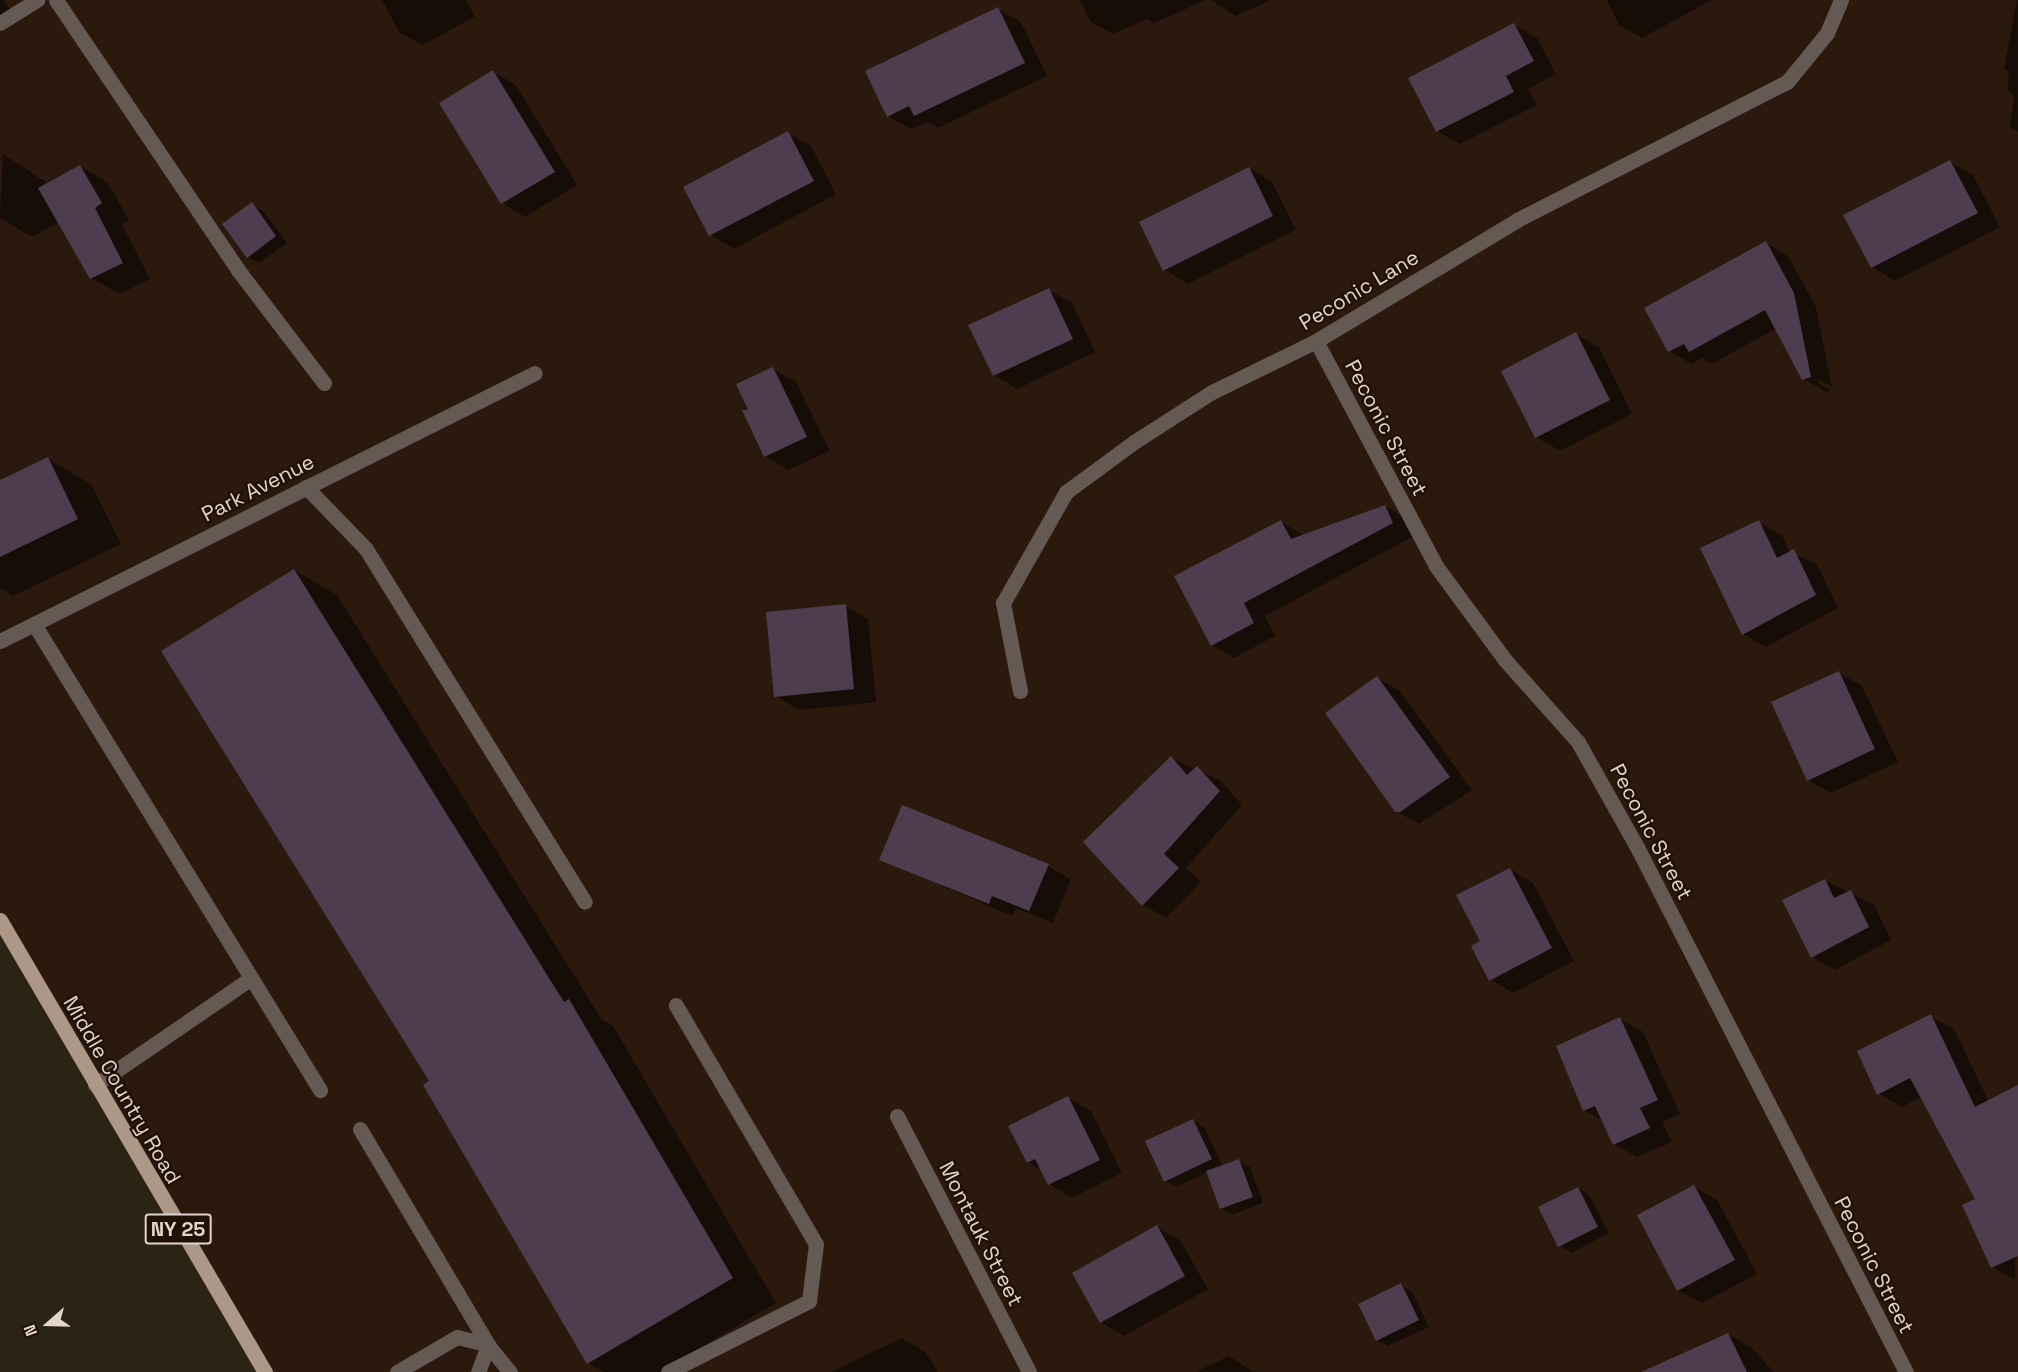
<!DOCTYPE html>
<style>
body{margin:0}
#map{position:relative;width:2018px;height:1372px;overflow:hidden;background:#2b190e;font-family:"Space Grotesk",sans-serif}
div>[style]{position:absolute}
.commercial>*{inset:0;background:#2b2414}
.shadow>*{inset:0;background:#0007}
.building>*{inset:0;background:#4e3c4f}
.lane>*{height:15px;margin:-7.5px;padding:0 7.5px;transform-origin:7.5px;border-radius:7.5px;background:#655a53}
.street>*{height:15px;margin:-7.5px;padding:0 7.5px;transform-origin:7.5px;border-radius:7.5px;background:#655a53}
.primary>*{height:15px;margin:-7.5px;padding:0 7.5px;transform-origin:7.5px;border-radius:7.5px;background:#ad9787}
span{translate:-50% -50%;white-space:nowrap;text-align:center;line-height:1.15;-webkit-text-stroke:4.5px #211005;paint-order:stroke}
.shield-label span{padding:2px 4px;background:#211005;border:2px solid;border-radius:4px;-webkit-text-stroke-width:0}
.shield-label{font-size:20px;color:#e2d5cd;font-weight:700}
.street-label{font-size:21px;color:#e2d5cd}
.north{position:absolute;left:18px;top:1294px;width:60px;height:60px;-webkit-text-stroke:4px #211005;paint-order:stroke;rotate:250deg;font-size:16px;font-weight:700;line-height:24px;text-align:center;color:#e2d5cd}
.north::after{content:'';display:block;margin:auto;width:21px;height:27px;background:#e2d5cd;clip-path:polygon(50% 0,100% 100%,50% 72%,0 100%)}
</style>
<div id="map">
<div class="commercial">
<div style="clip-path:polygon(0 913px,266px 1372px,0 1372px)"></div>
</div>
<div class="shadow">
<div style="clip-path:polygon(0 0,4px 0,14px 17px,0 25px)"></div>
<div style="clip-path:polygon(382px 0,466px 0,475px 17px,422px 45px,399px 32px)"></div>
<div style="clip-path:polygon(1080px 0,1206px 0,1154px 23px,1147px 19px,1113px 34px,1090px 21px)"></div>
<div style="clip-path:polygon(1211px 0,1268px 0,1269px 1px,1235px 16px)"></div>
<div style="clip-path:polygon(1607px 0,1712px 0,1642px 38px,1619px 25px)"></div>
<div style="clip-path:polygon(2017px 0,2018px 0,2018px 132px,2010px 128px,2014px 95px,2007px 90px,2009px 72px,2004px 69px)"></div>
<div style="clip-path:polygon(998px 9px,1021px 22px,1047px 76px,938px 128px,928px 122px,911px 129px,888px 116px)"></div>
<div style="clip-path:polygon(1514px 25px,1537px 38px,1556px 74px,1528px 89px,1537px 105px,1460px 144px,1437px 131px)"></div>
<div style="clip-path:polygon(493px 72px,516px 85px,577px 185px,525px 217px,502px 203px)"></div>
<div style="clip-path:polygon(787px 133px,811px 146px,836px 194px,734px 249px,711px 235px,685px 187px)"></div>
<div style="clip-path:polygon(3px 154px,49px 184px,80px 166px,108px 183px,129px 220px,122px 224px,150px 279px,120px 294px,91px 278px,59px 222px,32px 237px,0 218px)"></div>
<div style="clip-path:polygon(1950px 162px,1973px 175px,2000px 227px,1895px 281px,1872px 267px)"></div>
<div style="clip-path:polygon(1249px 168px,1272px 182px,1296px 230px,1188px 284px,1165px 270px,1141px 222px)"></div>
<div style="clip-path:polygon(252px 204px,263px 211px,287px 243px,259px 263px,248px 257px)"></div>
<div style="clip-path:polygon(1766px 243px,1788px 256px,1816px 307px,1832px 387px,1818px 379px,1818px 383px,1831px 390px,1826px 392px,1804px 379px,1777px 328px,1712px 364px,1702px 358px,1691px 364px,1669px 351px)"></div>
<div style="clip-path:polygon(1049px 290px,1072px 303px,1095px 352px,1017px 389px,994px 375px)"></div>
<div style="clip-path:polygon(1576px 334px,1599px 347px,1632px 414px,1560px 451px,1536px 437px,1503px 372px)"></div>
<div style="clip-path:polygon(773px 369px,796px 382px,830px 451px,788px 470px,765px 456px,750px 411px)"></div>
<div style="clip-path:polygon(48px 459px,91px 484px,121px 544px,13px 596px,0 588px,0 482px)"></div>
<div style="clip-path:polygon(1385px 506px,1407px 519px,1414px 536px,1265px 616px,1275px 636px,1234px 658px,1212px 645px,1281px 521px,1304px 536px)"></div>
<div style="clip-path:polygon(1759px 522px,1782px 535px,1790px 553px,1817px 564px,1838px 608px,1766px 647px,1743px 634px,1702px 549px)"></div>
<div style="clip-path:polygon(294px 570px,337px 595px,602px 1020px,613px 1026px,776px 1303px,659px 1372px,604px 1372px,588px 1363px,431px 1082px)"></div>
<div style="clip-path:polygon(845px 606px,868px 619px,876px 702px,799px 710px,776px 696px)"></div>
<div style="clip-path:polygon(1839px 673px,1862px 686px,1898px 762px,1831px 793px,1808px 780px)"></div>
<div style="clip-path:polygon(1377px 678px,1400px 691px,1472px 790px,1419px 824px,1396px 811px)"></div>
<div style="clip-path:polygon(1171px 758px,1221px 781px,1242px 805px,1186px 868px,1201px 882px,1166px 918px,1143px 905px)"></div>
<div style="clip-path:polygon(881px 859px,1048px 866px,1071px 879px,1053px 923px,1016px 908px,1012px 916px)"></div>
<div style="clip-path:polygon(1510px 869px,1533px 883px,1574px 961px,1513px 993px,1490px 979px,1482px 942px)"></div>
<div style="clip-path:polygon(1825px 880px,1874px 905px,1891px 940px,1835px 970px,1812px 957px)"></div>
<div style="clip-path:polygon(1930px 1016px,1954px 1029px,1989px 1102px,2018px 1093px,2015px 1280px,1992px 1267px,1977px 1200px,1922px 1097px,1902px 1107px,1879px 1094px)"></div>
<div style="clip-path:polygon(1620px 1019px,1643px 1032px,1680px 1114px,1662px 1122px,1672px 1142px,1637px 1157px,1614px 1144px,1603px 1121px,1584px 1110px)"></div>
<div style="clip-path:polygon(1068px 1098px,1091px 1111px,1122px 1173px,1072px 1198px,1049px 1184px,1043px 1171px,1028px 1162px)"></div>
<div style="clip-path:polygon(1193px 1121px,1204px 1127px,1223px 1167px,1238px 1161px,1250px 1167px,1263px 1203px,1232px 1215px,1221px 1208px,1208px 1172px,1176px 1187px,1165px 1181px)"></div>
<div style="clip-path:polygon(1694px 1187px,1717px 1200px,1757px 1274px,1702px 1303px,1678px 1290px)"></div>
<div style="clip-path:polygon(1578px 1188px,1589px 1195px,1609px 1233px,1571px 1253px,1560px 1246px)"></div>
<div style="clip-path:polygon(1157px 1227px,1180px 1240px,1208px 1289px,1124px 1336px,1101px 1322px)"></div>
<div style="clip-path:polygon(1401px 1285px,1412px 1292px,1429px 1327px,1388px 1346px,1377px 1340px)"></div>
<div style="clip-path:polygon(1728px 1334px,1751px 1347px,1774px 1372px,1671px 1372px)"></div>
<div style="clip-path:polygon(902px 1338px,925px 1352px,938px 1372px,831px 1372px)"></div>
<div style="clip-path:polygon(1229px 1356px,1254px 1372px,1196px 1372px)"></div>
</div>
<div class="building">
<div style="clip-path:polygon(998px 7px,1025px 63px,914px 116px,909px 106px,887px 117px,865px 71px)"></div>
<div style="clip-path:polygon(1514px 23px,1534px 61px,1506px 76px,1514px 92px,1436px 132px,1408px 78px)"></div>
<div style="clip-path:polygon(493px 70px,555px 172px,501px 204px,439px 103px)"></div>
<div style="clip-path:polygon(788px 131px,814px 181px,709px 236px,683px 187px)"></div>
<div style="clip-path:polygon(1950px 160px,1978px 213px,1871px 268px,1843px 215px)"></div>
<div style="clip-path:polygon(80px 165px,102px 203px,95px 208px,123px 263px,90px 279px,38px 188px)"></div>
<div style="clip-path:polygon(1249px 167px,1273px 216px,1163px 271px,1139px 222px)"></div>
<div style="clip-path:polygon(252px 202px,276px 236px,247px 258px,222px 224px)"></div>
<div style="clip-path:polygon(1766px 241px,1794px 293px,1811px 377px,1802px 380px,1765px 310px,1689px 352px,1684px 344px,1668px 352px,1644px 308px)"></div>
<div style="clip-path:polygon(1049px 288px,1073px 339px,993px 376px,968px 325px)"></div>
<div style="clip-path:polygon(1576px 332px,1610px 400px,1535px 438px,1501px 371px)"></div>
<div style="clip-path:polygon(773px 367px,807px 437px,764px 457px,742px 410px,748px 410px,736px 384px)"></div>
<div style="clip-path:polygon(48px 457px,78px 519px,0 557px,0 480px)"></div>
<div style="clip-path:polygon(1385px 505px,1393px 523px,1244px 603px,1254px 623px,1211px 646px,1174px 576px,1281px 520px,1291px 539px)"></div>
<div style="clip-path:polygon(1759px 520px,1777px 558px,1794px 549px,1816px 595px,1742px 635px,1700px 548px)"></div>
<div style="clip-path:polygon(294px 569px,564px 1002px,569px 999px,733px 1278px,587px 1364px,423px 1085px,429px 1081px,161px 651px)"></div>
<div style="clip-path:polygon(846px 604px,854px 689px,774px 697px,766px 612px)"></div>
<div style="clip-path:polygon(1839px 671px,1875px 749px,1807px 781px,1771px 702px)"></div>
<div style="clip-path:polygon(1377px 676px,1450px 777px,1400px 812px,1395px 812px,1325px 713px)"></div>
<div style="clip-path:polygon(1171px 756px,1187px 775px,1197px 766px,1220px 791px,1164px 854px,1179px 868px,1142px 906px,1083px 842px)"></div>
<div style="clip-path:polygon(902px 805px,1049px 864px,1029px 911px,992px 896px,989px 904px,879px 860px)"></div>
<div style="clip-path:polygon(1510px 868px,1552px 948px,1489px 981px,1471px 946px,1480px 941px,1456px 895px)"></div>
<div style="clip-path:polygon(1825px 879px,1834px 898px,1851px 890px,1869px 927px,1811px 958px,1782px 900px)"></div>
<div style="clip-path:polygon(1931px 1014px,1975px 1107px,2018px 1085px,2018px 1256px,1991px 1268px,1962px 1205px,1975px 1199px,1910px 1078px,1877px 1095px,1857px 1051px)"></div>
<div style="clip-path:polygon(1620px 1017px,1658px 1100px,1640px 1108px,1650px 1128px,1613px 1145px,1595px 1106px,1583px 1111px,1556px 1046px)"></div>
<div style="clip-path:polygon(1068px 1096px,1100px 1160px,1048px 1185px,1035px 1159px,1027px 1163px,1008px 1126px)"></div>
<div style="clip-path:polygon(1193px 1119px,1212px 1159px,1164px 1182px,1145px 1141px)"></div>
<div style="clip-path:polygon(1239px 1159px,1253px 1197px,1220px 1209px,1206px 1171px)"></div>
<div style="clip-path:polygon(1694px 1185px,1735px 1260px,1677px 1291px,1637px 1215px)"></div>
<div style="clip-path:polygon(1578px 1187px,1598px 1227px,1558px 1247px,1538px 1207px)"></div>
<div style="clip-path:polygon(1157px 1225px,1185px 1276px,1100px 1323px,1072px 1273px)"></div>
<div style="clip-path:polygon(1401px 1283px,1419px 1320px,1376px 1341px,1358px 1304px)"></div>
<div style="clip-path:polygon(1728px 1333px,1747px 1372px,1641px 1372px)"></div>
</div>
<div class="lane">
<div style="left:56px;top:0;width:326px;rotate:56deg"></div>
<div style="left:238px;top:270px;width:142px;rotate:52.7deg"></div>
<div style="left:0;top:23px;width:44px;rotate:-31.9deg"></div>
<div style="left:306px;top:487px;width:86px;rotate:45.9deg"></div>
<div style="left:366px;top:549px;width:415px;rotate:58.2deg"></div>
<div style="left:34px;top:624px;width:547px;rotate:58.46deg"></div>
<div style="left:95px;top:1085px;width:188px;rotate:-34.4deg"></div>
<div style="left:360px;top:1129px;width:251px;rotate:59.3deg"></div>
<div style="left:488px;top:1345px;width:35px;rotate:51deg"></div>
<div style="left:397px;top:1372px;width:69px;rotate:-30.3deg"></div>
<div style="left:457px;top:1337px;width:32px;rotate:14deg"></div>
<div style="left:488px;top:1345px;width:29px;rotate:110deg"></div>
<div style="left:668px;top:1372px;width:158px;rotate:-26.7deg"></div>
<div style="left:809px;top:1301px;width:57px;rotate:-83deg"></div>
<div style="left:816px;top:1244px;width:277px;rotate:-120.4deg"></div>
</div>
<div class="street">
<div style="left:1316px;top:341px;width:255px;rotate:61.9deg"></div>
<div style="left:1436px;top:566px;width:117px;rotate:53.7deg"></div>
<div style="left:1505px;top:660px;width:110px;rotate:48.3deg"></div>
<div style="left:1578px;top:742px;width:120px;rotate:60.7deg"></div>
<div style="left:1637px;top:847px;width:590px;rotate:62.87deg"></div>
<div style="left:0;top:641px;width:598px;rotate:-26.61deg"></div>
<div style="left:1020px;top:691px;width:90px;rotate:-100.9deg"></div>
<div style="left:1003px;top:603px;width:128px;rotate:-60.4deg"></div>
<div style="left:1066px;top:492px;width:84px;rotate:-36.3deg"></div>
<div style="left:1134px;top:442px;width:93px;rotate:-32.7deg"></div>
<div style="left:1212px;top:392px;width:116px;rotate:-26.1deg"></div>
<div style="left:1316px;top:341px;width:235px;rotate:-31deg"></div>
<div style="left:1517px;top:220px;width:303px;rotate:-27.1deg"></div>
<div style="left:1787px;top:82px;width:63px;rotate:-50.8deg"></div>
<div style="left:1827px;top:33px;width:36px;rotate:-67deg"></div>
<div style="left:897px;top:1116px;width:288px;rotate:62.7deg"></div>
</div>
<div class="primary">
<div style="left:0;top:920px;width:524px;rotate:59.62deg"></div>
</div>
<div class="shield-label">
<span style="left:178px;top:1229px">NY 25</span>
</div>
<div class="street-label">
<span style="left:1359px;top:290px;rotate:-31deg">Peconic Lane</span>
<span style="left:1386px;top:428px;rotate:62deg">Peconic Street</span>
<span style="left:258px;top:488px;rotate:-27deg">Park Avenue</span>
<span style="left:1651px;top:832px;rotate:62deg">Peconic Street</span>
<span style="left:122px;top:1090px;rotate:60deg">Middle Country Road</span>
<span style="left:981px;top:1234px;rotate:63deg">Montauk Street</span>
<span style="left:1874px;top:1265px;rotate:63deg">Peconic Street</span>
</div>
<div class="north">N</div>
</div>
